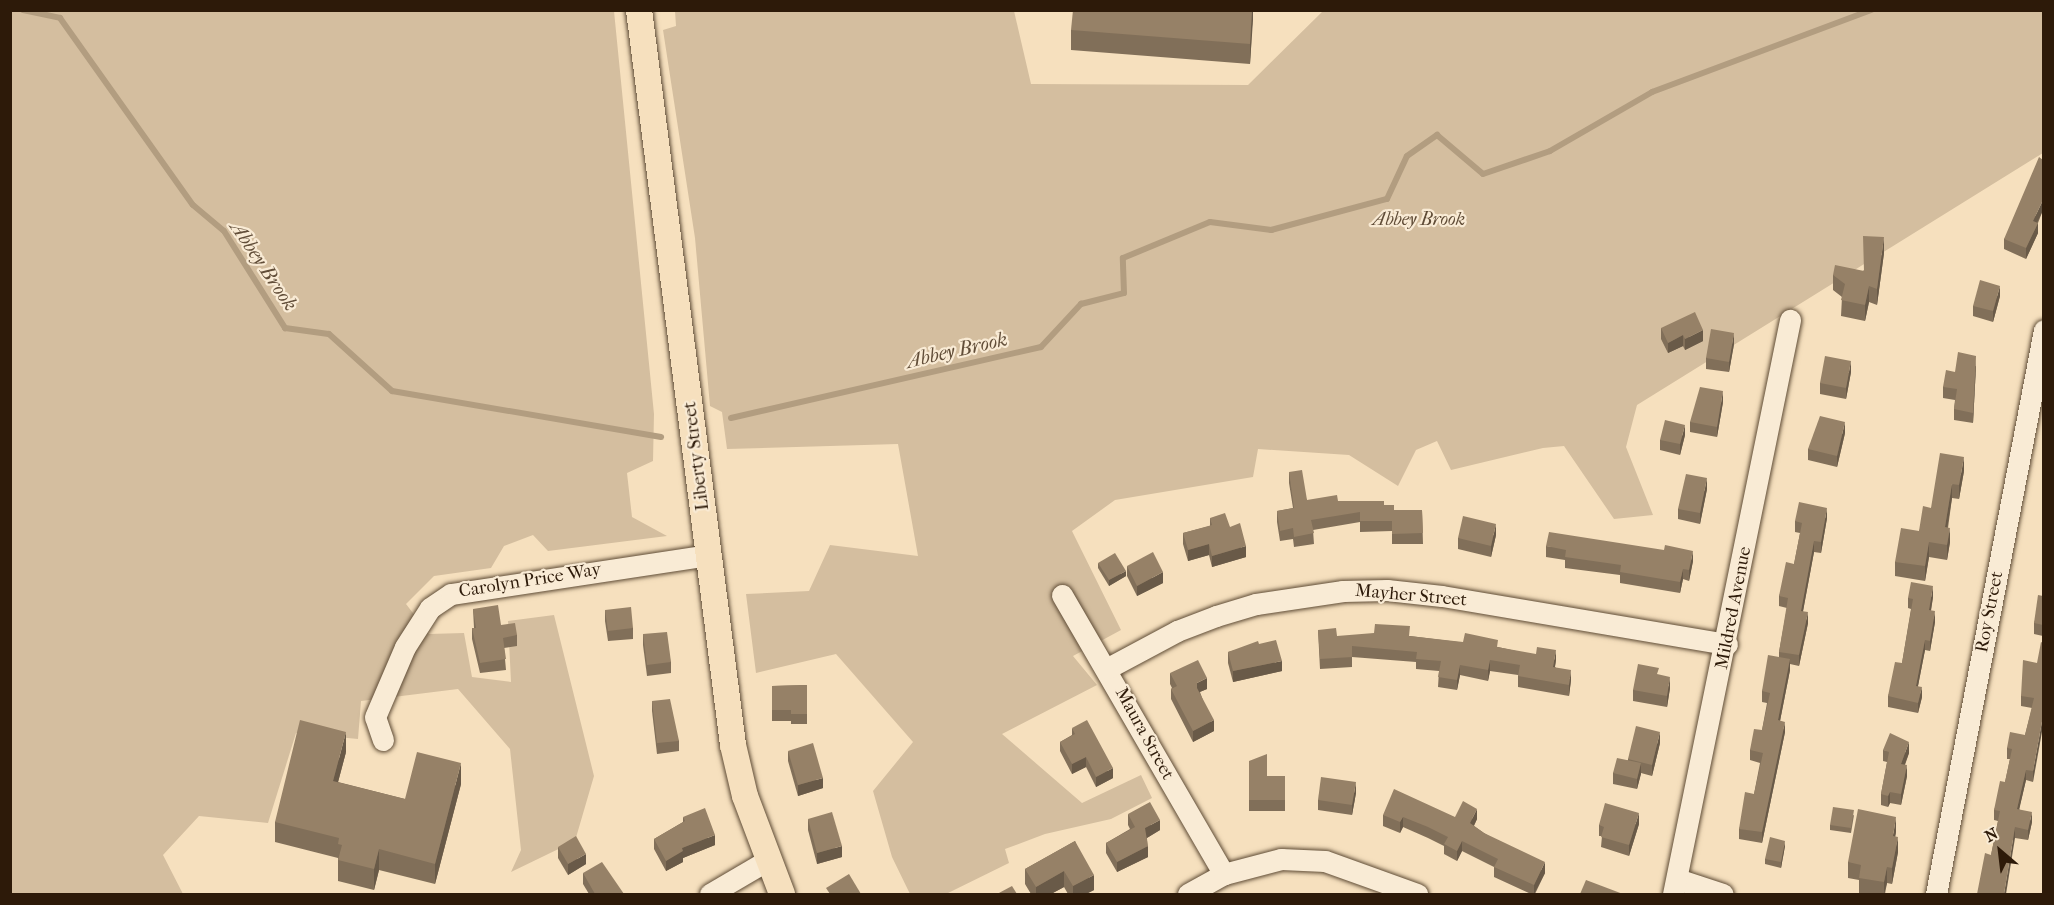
<!DOCTYPE html>
<style>
body{margin:0}
#map{position:relative;width:2054px;height:905px;overflow:hidden;background:#f6e0be;font-family:"IM FELL French Canon",serif}
div>[style]{position:absolute}
.green>*{inset:0;background:#d4be9f}
.stream>*{height:6px;margin:-3px;padding:0 3px;transform-origin:3px;border-radius:3px;background:#b29d80}
.roads{filter:drop-shadow(0 0 2px #5f4c36) drop-shadow(0 0 2px #5f4c36)}
.minor>*{height:21px;margin:-10.5px;padding:0 10.5px;transform-origin:10.5px;border-radius:10.5px;background:#f9ebd5}
.major>*{height:26px;margin:-13px;padding:0 13px;transform-origin:13px;border-radius:13px;background:#f6e0be}
.wall>*{inset:0;background:#816f59}
.shaded-wall>*{inset:0;background:#695a48}
.building>*{inset:0;background:#968167}
span{translate:-50% -50%;white-space:nowrap;text-align:center;line-height:1.15;-webkit-text-stroke:4.5px #f9ebd5;paint-order:stroke}
.park-label{font-size:18px;color:#5f4b36;font-style:italic}
.street-label{font-size:18px;color:#2d1a09}
.water-label{font-size:20px;color:#624e39;font-style:italic}
.frame{position:absolute;inset:0;border:12px solid #2d1a09;pointer-events:none}
.north{position:absolute;left:1970px;top:821px;width:60px;height:60px;-webkit-text-stroke:4px #f9ebd5;paint-order:stroke;rotate:332deg;font-size:16px;font-weight:700;line-height:24px;text-align:center;color:#2d1a09}
.north::after{content:'';display:block;margin:auto;width:21px;height:27px;background:#2d1a09;clip-path:polygon(50% 0,100% 100%,50% 72%,0 100%)}
</style>
<div id="map">
<div class="green">
<div style="clip-path:polygon(10px 11px,614px 11px,654px 414px,653px 461px,627px 473px,632px 517px,667px 536px,548px 551px,533px 535px,504px 546px,491px 568px,434px 576px,406px 604px,429px 634px,464px 633px,472px 677px,511px 682px,508px 621px,554px 615px,594px 776px,575px 841px,511px 872px,521px 850px,510px 749px,458px 689px,361px 701px,358px 739px,296px 733px,268px 823px,199px 816px,163px 855px,183px 894px,11px 894px)"></div>
<div style="clip-path:polygon(675px 11px,1014px 11px,1031px 84px,1248px 85px,1323px 11px,2043px 11px,2043px 153px,1637px 405px,1626px 447px,1653px 515px,1614px 519px,1564px 446px,1543px 448px,1451px 470px,1437px 441px,1416px 450px,1398px 486px,1349px 455px,1258px 449px,1253px 477px,1115px 500px,1072px 531px,1121px 630px,1073px 656px,1097px 685px,1002px 734px,1082px 803px,1141px 775px,1152px 798px,1111px 819px,1045px 834px,1005px 849px,1009px 863px,946px 894px,910px 894px,892px 857px,873px 791px,913px 742px,836px 654px,756px 673px,746px 594px,809px 591px,830px 545px,918px 556px,898px 444px,727px 449px,722px 412px,710px 406px,695px 238px,663px 30px,676px 26px)"></div>
</div>
<div class="stream">
<div style="left:23px;top:10px;width:38px;rotate:12deg"></div>
<div style="left:60px;top:18px;width:229px;rotate:54.6deg"></div>
<div style="left:193px;top:205px;width:40px;rotate:40deg"></div>
<div style="left:224px;top:231px;width:115px;rotate:57.8deg"></div>
<div style="left:285px;top:328px;width:44px;rotate:7.8deg"></div>
<div style="left:329px;top:334px;width:85px;rotate:42.1deg"></div>
<div style="left:392px;top:391px;width:273px;rotate:9.7deg"></div>
<div style="left:731px;top:418px;width:318px;rotate:-12.9deg"></div>
<div style="left:1041px;top:347px;width:59px;rotate:-47.1deg"></div>
<div style="left:1081px;top:304px;width:44px;rotate:-14.3deg"></div>
<div style="left:1124px;top:293px;width:35px;rotate:-92deg"></div>
<div style="left:1123px;top:258px;width:94px;rotate:-22.5deg"></div>
<div style="left:1210px;top:222px;width:62px;rotate:7.5deg"></div>
<div style="left:1271px;top:230px;width:120px;rotate:-15deg"></div>
<div style="left:1387px;top:199px;width:47px;rotate:-65.1deg"></div>
<div style="left:1407px;top:156px;width:37px;rotate:-35deg"></div>
<div style="left:1437px;top:135px;width:60px;rotate:40.3deg"></div>
<div style="left:1483px;top:174px;width:71px;rotate:-18.9deg"></div>
<div style="left:1550px;top:151px;width:118px;rotate:-30deg"></div>
<div style="left:1652px;top:92px;width:234px;rotate:-20.5deg"></div>
</div>
<div class="roads">
<div class="minor">
<div style="left:1062px;top:595px;width:323px;rotate:59.9deg"></div>
<div style="left:1108px;top:668px;width:78px;rotate:-28.2deg"></div>
<div style="left:1177px;top:631px;width:42px;rotate:-21deg"></div>
<div style="left:1216px;top:616px;width:42px;rotate:-16.7deg"></div>
<div style="left:1256px;top:604px;width:88px;rotate:-8.5deg"></div>
<div style="left:1343px;top:591px;width:44px;rotate:-1.3deg"></div>
<div style="left:1387px;top:590px;width:55px;rotate:6.2deg"></div>
<div style="left:1442px;top:596px;width:289px;rotate:9.6deg"></div>
<div style="left:383px;top:740px;width:24px;rotate:-109deg"></div>
<div style="left:375px;top:717px;width:76px;rotate:-66.8deg"></div>
<div style="left:405px;top:647px;width:46px;rotate:-57.3deg"></div>
<div style="left:430px;top:608px;width:25px;rotate:-34deg"></div>
<div style="left:451px;top:594px;width:261px;rotate:-8.6deg"></div>
<div style="left:1677px;top:879px;width:48px;rotate:18.1deg"></div>
<div style="left:710px;top:894px;width:67px;rotate:-30.4deg"></div>
<div style="left:1188px;top:894px;width:41px;rotate:-29.1deg"></div>
<div style="left:1224px;top:874px;width:59px;rotate:-14.7deg"></div>
<div style="left:1281px;top:859px;width:44px;rotate:2.6deg"></div>
<div style="left:1325px;top:861px;width:98px;rotate:19.7deg"></div>
<div style="left:1673px;top:894px;width:586px;rotate:-78.48deg"></div>
<div style="left:1936px;top:894px;width:574px;rotate:-79.16deg"></div>
</div>
<div class="major">
<div style="left:639px;top:10px;width:741px;rotate:82.71deg"></div>
<div style="left:733px;top:745px;width:52px;rotate:76.8deg"></div>
<div style="left:745px;top:796px;width:105px;rotate:69.3deg"></div>
</div>
</div>
<div class="wall">
<div style="clip-path:polygon(1253px 10px,1250px 64px,1071px 50px,1071px 30px)"></div>
<div style="clip-path:polygon(2043px 210px,2038px 223px,2038px 233px,2026px 259px,2004px 249px,2004px 239px)"></div>
<div style="clip-path:polygon(1884px 253px,1877px 305px,1869px 302px,1865px 321px,1841px 316px,1842px 297px,1833px 290px,1833px 275px,1863px 271px)"></div>
<div style="clip-path:polygon(2000px 296px,1993px 322px,1973px 316px,1973px 306px)"></div>
<div style="clip-path:polygon(1661px 328px,1703px 341px,1685px 350px,1683px 346px,1668px 353px,1661px 339px)"></div>
<div style="clip-path:polygon(1734px 344px,1729px 372px,1706px 369px,1706px 358px)"></div>
<div style="clip-path:polygon(1976px 366px,1973px 423px,1954px 420px,1954px 409px,1955px 400px,1943px 398px,1943px 387px,1955px 372px)"></div>
<div style="clip-path:polygon(1851px 372px,1846px 399px,1820px 394px,1820px 383px)"></div>
<div style="clip-path:polygon(1723px 402px,1717px 437px,1690px 432px,1690px 422px)"></div>
<div style="clip-path:polygon(1845px 433px,1837px 467px,1808px 460px,1808px 449px)"></div>
<div style="clip-path:polygon(1685px 435px,1680px 455px,1660px 450px,1660px 440px)"></div>
<div style="clip-path:polygon(1964px 471px,1959px 499px,1952px 498px,1948px 528px,1950px 542px,1947px 560px,1929px 557px,1925px 581px,1895px 576px,1895px 562px,1919px 531px,1931px 508px)"></div>
<div style="clip-path:polygon(1289px 472px,1307px 500px,1384px 505px,1394px 510px,1422px 510px,1423px 544px,1392px 544px,1392px 531px,1360px 532px,1360px 522px,1313px 530px,1314px 544px,1294px 547px,1293px 539px,1280px 541px,1277px 522px,1277px 511px,1293px 508px,1289px 483px)"></div>
<div style="clip-path:polygon(1707px 489px,1700px 524px,1678px 519px,1678px 509px)"></div>
<div style="clip-path:polygon(1210px 518px,1230px 527px,1246px 557px,1212px 567px,1209px 555px,1188px 561px,1183px 544px,1183px 533px,1210px 526px)"></div>
<div style="clip-path:polygon(1827px 518px,1821px 553px,1814px 552px,1803px 611px,1808px 623px,1799px 666px,1790px 664px,1790px 670px,1780px 721px,1785px 732px,1762px 843px,1739px 839px,1739px 829px,1754px 794px,1760px 763px,1750px 760px,1750px 750px,1762px 730px,1767px 703px,1762px 702px,1762px 691px,1779px 657px,1779px 652px,1787px 608px,1779px 606px,1779px 596px,1794px 564px,1800px 533px,1795px 532px,1795px 521px)"></div>
<div style="clip-path:polygon(1496px 535px,1491px 557px,1458px 549px,1458px 538px)"></div>
<div style="clip-path:polygon(1546px 546px,1693px 561px,1689px 581px,1683px 579px,1680px 593px,1620px 583px,1620px 575px,1565px 568px,1565px 560px,1546px 557px)"></div>
<div style="clip-path:polygon(1098px 563px,1126px 576px,1109px 586px,1098px 568px)"></div>
<div style="clip-path:polygon(1127px 566px,1163px 583px,1137px 596px,1127px 576px)"></div>
<div style="clip-path:polygon(2043px 596px,2043px 636px,2034px 634px,2034px 623px)"></div>
<div style="clip-path:polygon(1933px 597px,1931px 611px,1935px 622px,1930px 651px,1925px 650px,1918px 686px,1922px 697px,1918px 713px,1888px 707px,1888px 696px,1902px 663px,1911px 609px,1908px 608px,1908px 598px)"></div>
<div style="clip-path:polygon(473px 609px,517px 635px,517px 646px,504px 648px,506px 670px,480px 673px,472px 639px,472px 628px,474px 628px)"></div>
<div style="clip-path:polygon(605px 610px,633px 628px,633px 639px,608px 641px,605px 621px)"></div>
<div style="clip-path:polygon(1318px 630px,1337px 636px,1410px 636px,1498px 647px,1556px 660px,1555px 667px,1571px 680px,1569px 696px,1518px 687px,1518px 675px,1490px 671px,1488px 681px,1460px 675px,1457px 690px,1438px 687px,1439px 671px,1416px 669px,1416px 662px,1352px 657px,1352px 667px,1320px 669px)"></div>
<div style="clip-path:polygon(643px 634px,671px 662px,671px 673px,647px 676px,643px 645px)"></div>
<div style="clip-path:polygon(1259px 644px,1282px 671px,1233px 682px,1228px 663px,1228px 652px)"></div>
<div style="clip-path:polygon(2037px 663px,2033px 782px,2026px 780px,2019px 809px,2032px 822px,2028px 840px,2015px 838px,1991px 855px,1998px 821px,1994px 820px,1994px 810px,2005px 782px,2010px 759px,2007px 759px,2007px 748px,2025px 735px,2032px 708px,2021px 706px,2021px 696px)"></div>
<div style="clip-path:polygon(1170px 673px,1207px 689px,1200px 692px,1214px 731px,1193px 742px,1171px 699px,1171px 689px,1172px 688px,1170px 684px)"></div>
<div style="clip-path:polygon(1659px 675px,1670px 688px,1667px 707px,1633px 701px,1633px 690px)"></div>
<div style="clip-path:polygon(807px 685px,807px 724px,791px 724px,791px 721px,772px 721px,772px 686px)"></div>
<div style="clip-path:polygon(652px 701px,679px 741px,679px 751px,657px 754px,652px 711px)"></div>
<div style="clip-path:polygon(1072px 728px,1113px 778px,1096px 787px,1086px 767px,1072px 774px,1060px 751px,1060px 742px,1072px 735px)"></div>
<div style="clip-path:polygon(1660px 743px,1652px 776px,1641px 773px,1637px 789px,1613px 784px,1613px 773px,1628px 760px,1628px 759px)"></div>
<div style="clip-path:polygon(1883px 750px,1909px 753px,1905px 765px,1907px 776px,1901px 805px,1890px 803px,1888px 807px,1881px 805px,1881px 794px,1887px 762px,1883px 761px)"></div>
<div style="clip-path:polygon(788px 751px,823px 788px,798px 796px,788px 761px)"></div>
<div style="clip-path:polygon(346px 752px,338px 782px,405px 799px,461px 784px,435px 884px,379px 870px,374px 890px,338px 881px,338px 858px,275px 842px,275px 822px)"></div>
<div style="clip-path:polygon(1249px 761px,1267px 776px,1285px 776px,1285px 811px,1249px 811px)"></div>
<div style="clip-path:polygon(1356px 793px,1352px 815px,1318px 810px,1318px 800px)"></div>
<div style="clip-path:polygon(1128px 814px,1160px 830px,1147px 838px,1148px 857px,1117px 872px,1106px 853px,1106px 843px,1130px 829px,1128px 825px)"></div>
<div style="clip-path:polygon(1383px 815px,1455px 817px,1477px 819px,1474px 826px,1484px 833px,1545px 873px,1535px 894px,1531px 894px,1494px 877px,1494px 867px,1462px 851px,1457px 861px,1444px 854px,1444px 846px,1428px 838px,1403px 827px,1400px 833px,1383px 826px)"></div>
<div style="clip-path:polygon(1854px 815px,1851px 833px,1830px 830px,1830px 825px)"></div>
<div style="clip-path:polygon(683px 817px,715px 845px,683px 858px,683px 862px,666px 871px,654px 849px,654px 839px,683px 822px)"></div>
<div style="clip-path:polygon(808px 819px,842px 857px,817px 864px,808px 830px)"></div>
<div style="clip-path:polygon(1639px 824px,1629px 856px,1601px 847px,1602px 836px,1599px 836px,1599px 825px)"></div>
<div style="clip-path:polygon(1896px 832px,1895px 836px,1898px 852px,1892px 884px,1887px 883px,1885px 894px,1865px 894px,1859px 893px,1859px 880px,1848px 878px,1848px 862px)"></div>
<div style="clip-path:polygon(1075px 841px,1094px 890px,1086px 894px,1068px 894px,1064px 887px,1051px 894px,1031px 894px,1025px 884px,1025px 869px)"></div>
<div style="clip-path:polygon(1785px 846px,1781px 868px,1765px 864px,1765px 859px)"></div>
<div style="clip-path:polygon(558px 847px,586px 864px,568px 875px,558px 858px)"></div>
<div style="clip-path:polygon(583px 873px,624px 894px,589px 894px,583px 884px)"></div>
</div>
<div class="shaded-wall">
<div style="clip-path:polygon(1252px 10px,1253px 10px,1253px 20px,1250px 64px,1250px 44px)"></div>
<div style="clip-path:polygon(2043px 200px,2043px 210px,2033px 231px,2033px 221px)"></div>
<div style="clip-path:polygon(2038px 223px,2038px 233px,2026px 259px,2026px 248px)"></div>
<div style="clip-path:polygon(1884px 237px,1884px 253px,1877px 305px,1877px 289px)"></div>
<div style="clip-path:polygon(1869px 286px,1869px 302px,1865px 321px,1865px 305px)"></div>
<div style="clip-path:polygon(2000px 286px,2000px 296px,1993px 322px,1993px 311px)"></div>
<div style="clip-path:polygon(1703px 330px,1703px 341px,1685px 350px,1685px 339px)"></div>
<div style="clip-path:polygon(1734px 333px,1734px 344px,1729px 372px,1729px 362px)"></div>
<div style="clip-path:polygon(1683px 335px,1683px 346px,1668px 353px,1668px 343px)"></div>
<div style="clip-path:polygon(1976px 356px,1976px 366px,1973px 423px,1973px 413px)"></div>
<div style="clip-path:polygon(1851px 361px,1851px 372px,1846px 399px,1846px 388px)"></div>
<div style="clip-path:polygon(1723px 391px,1723px 402px,1717px 437px,1717px 427px)"></div>
<div style="clip-path:polygon(1845px 422px,1845px 433px,1837px 467px,1837px 456px)"></div>
<div style="clip-path:polygon(1685px 425px,1685px 435px,1680px 455px,1680px 444px)"></div>
<div style="clip-path:polygon(1964px 457px,1964px 471px,1959px 499px,1959px 485px)"></div>
<div style="clip-path:polygon(1707px 478px,1707px 489px,1700px 524px,1700px 513px)"></div>
<div style="clip-path:polygon(1952px 484px,1952px 498px,1945px 541px,1945px 527px)"></div>
<div style="clip-path:polygon(1827px 508px,1827px 518px,1821px 553px,1821px 542px)"></div>
<div style="clip-path:polygon(1496px 524px,1496px 535px,1491px 557px,1491px 546px)"></div>
<div style="clip-path:polygon(1950px 528px,1950px 542px,1947px 560px,1947px 545px)"></div>
<div style="clip-path:polygon(1814px 541px,1814px 552px,1801px 622px,1801px 611px)"></div>
<div style="clip-path:polygon(1929px 542px,1929px 557px,1925px 581px,1925px 566px)"></div>
<div style="clip-path:polygon(1209px 544px,1209px 555px,1188px 561px,1188px 550px)"></div>
<div style="clip-path:polygon(1246px 546px,1246px 557px,1212px 567px,1212px 556px)"></div>
<div style="clip-path:polygon(1693px 551px,1693px 561px,1689px 581px,1689px 570px)"></div>
<div style="clip-path:polygon(1683px 569px,1683px 579px,1680px 593px,1680px 582px)"></div>
<div style="clip-path:polygon(1126px 571px,1126px 576px,1109px 586px,1109px 580px)"></div>
<div style="clip-path:polygon(1163px 572px,1163px 583px,1137px 596px,1137px 586px)"></div>
<div style="clip-path:polygon(1933px 586px,1933px 597px,1929px 621px,1929px 610px)"></div>
<div style="clip-path:polygon(1935px 611px,1935px 622px,1930px 651px,1930px 641px)"></div>
<div style="clip-path:polygon(1808px 612px,1808px 623px,1799px 666px,1799px 655px)"></div>
<div style="clip-path:polygon(1925px 640px,1925px 650px,1916px 696px,1916px 686px)"></div>
<div style="clip-path:polygon(1556px 650px,1556px 660px,1553px 677px,1553px 667px)"></div>
<div style="clip-path:polygon(1790px 659px,1790px 670px,1778px 731px,1778px 720px)"></div>
<div style="clip-path:polygon(1490px 660px,1490px 671px,1488px 681px,1488px 670px)"></div>
<div style="clip-path:polygon(1282px 661px,1282px 671px,1233px 682px,1233px 671px)"></div>
<div style="clip-path:polygon(1460px 665px,1460px 675px,1457px 690px,1457px 680px)"></div>
<div style="clip-path:polygon(1571px 670px,1571px 680px,1569px 696px,1569px 685px)"></div>
<div style="clip-path:polygon(1670px 677px,1670px 688px,1667px 707px,1667px 696px)"></div>
<div style="clip-path:polygon(1207px 678px,1207px 689px,1197px 693px,1197px 683px)"></div>
<div style="clip-path:polygon(1922px 687px,1922px 697px,1918px 713px,1918px 703px)"></div>
<div style="clip-path:polygon(2043px 716px,2043px 726px,2033px 782px,2033px 771px)"></div>
<div style="clip-path:polygon(1214px 720px,1214px 731px,1193px 742px,1193px 731px)"></div>
<div style="clip-path:polygon(1785px 722px,1785px 732px,1762px 843px,1762px 832px)"></div>
<div style="clip-path:polygon(346px 732px,346px 752px,333px 801px,333px 781px)"></div>
<div style="clip-path:polygon(1660px 732px,1660px 743px,1652px 776px,1652px 765px)"></div>
<div style="clip-path:polygon(1909px 742px,1909px 753px,1901px 774px,1901px 764px)"></div>
<div style="clip-path:polygon(1086px 757px,1086px 767px,1072px 774px,1072px 764px)"></div>
<div style="clip-path:polygon(461px 763px,461px 784px,435px 884px,435px 864px)"></div>
<div style="clip-path:polygon(1641px 763px,1641px 774px,1637px 789px,1637px 779px)"></div>
<div style="clip-path:polygon(1907px 765px,1907px 776px,1901px 805px,1901px 794px)"></div>
<div style="clip-path:polygon(1113px 768px,1113px 778px,1096px 787px,1096px 777px)"></div>
<div style="clip-path:polygon(2026px 770px,2026px 780px,2017px 819px,2017px 809px)"></div>
<div style="clip-path:polygon(823px 778px,823px 788px,798px 796px,798px 785px)"></div>
<div style="clip-path:polygon(1356px 782px,1356px 793px,1352px 815px,1352px 805px)"></div>
<div style="clip-path:polygon(1890px 792px,1890px 803px,1888px 807px,1888px 796px)"></div>
<div style="clip-path:polygon(1477px 809px,1477px 819px,1470px 833px,1470px 823px)"></div>
<div style="clip-path:polygon(2032px 812px,2032px 822px,2028px 840px,2028px 830px)"></div>
<div style="clip-path:polygon(1639px 813px,1639px 824px,1629px 856px,1629px 845px)"></div>
<div style="clip-path:polygon(1403px 817px,1403px 827px,1400px 833px,1400px 822px)"></div>
<div style="clip-path:polygon(1896px 817px,1896px 832px,1893px 851px,1893px 836px)"></div>
<div style="clip-path:polygon(1160px 820px,1160px 830px,1145px 839px,1145px 828px)"></div>
<div style="clip-path:polygon(2015px 827px,2015px 838px,2006px 894px,2004px 894px)"></div>
<div style="clip-path:polygon(715px 835px,715px 845px,683px 858px,683px 862px,666px 871px,666px 861px,682px 848px)"></div>
<div style="clip-path:polygon(1898px 837px,1898px 852px,1892px 884px,1892px 868px)"></div>
<div style="clip-path:polygon(1462px 841px,1462px 851px,1457px 861px,1457px 851px)"></div>
<div style="clip-path:polygon(1785px 841px,1785px 846px,1781px 868px,1781px 862px)"></div>
<div style="clip-path:polygon(842px 846px,842px 857px,817px 864px,817px 853px)"></div>
<div style="clip-path:polygon(1148px 846px,1148px 857px,1117px 872px,1117px 862px)"></div>
<div style="clip-path:polygon(379px 849px,379px 870px,374px 890px,374px 869px)"></div>
<div style="clip-path:polygon(586px 854px,586px 864px,568px 875px,568px 864px)"></div>
<div style="clip-path:polygon(1545px 862px,1545px 873px,1534px 894px,1534px 885px)"></div>
<div style="clip-path:polygon(1887px 867px,1887px 883px,1884px 894px,1884px 882px)"></div>
<div style="clip-path:polygon(1064px 871px,1064px 887px,1051px 894px,1036px 894px,1036px 887px)"></div>
<div style="clip-path:polygon(1094px 875px,1094px 890px,1086px 894px,1073px 894px,1073px 886px)"></div>
</div>
<div class="building">
<div style="clip-path:polygon(1073px 10px,1252px 10px,1250px 44px,1071px 30px)"></div>
<div style="clip-path:polygon(2039px 157px,2043px 160px,2043px 200px,2033px 221px,2038px 223px,2026px 248px,2004px 239px)"></div>
<div style="clip-path:polygon(1863px 236px,1884px 237px,1877px 289px,1869px 286px,1865px 305px,1841px 300px,1845px 284px,1833px 275px,1835px 265px,1864px 271px)"></div>
<div style="clip-path:polygon(1980px 280px,2000px 286px,1993px 311px,1973px 306px)"></div>
<div style="clip-path:polygon(1695px 312px,1703px 330px,1685px 339px,1683px 335px,1668px 343px,1661px 328px)"></div>
<div style="clip-path:polygon(1711px 329px,1734px 333px,1729px 362px,1706px 358px)"></div>
<div style="clip-path:polygon(1958px 352px,1976px 356px,1973px 413px,1954px 409px,1957px 389px,1943px 387px,1946px 370px,1955px 372px)"></div>
<div style="clip-path:polygon(1825px 356px,1851px 361px,1846px 388px,1820px 383px)"></div>
<div style="clip-path:polygon(1700px 387px,1723px 391px,1717px 427px,1690px 422px)"></div>
<div style="clip-path:polygon(1820px 416px,1845px 422px,1837px 456px,1808px 449px)"></div>
<div style="clip-path:polygon(1665px 420px,1685px 425px,1680px 444px,1660px 440px)"></div>
<div style="clip-path:polygon(1940px 453px,1964px 457px,1959px 485px,1952px 484px,1945px 527px,1950px 528px,1947px 545px,1929px 542px,1925px 566px,1895px 562px,1901px 528px,1919px 531px,1923px 506px,1931px 508px)"></div>
<div style="clip-path:polygon(1302px 470px,1307px 500px,1337px 495px,1338px 501px,1384px 501px,1384px 505px,1394px 505px,1394px 510px,1422px 510px,1423px 533px,1392px 534px,1392px 521px,1360px 521px,1360px 512px,1311px 520px,1314px 533px,1294px 537px,1293px 528px,1280px 531px,1277px 511px,1294px 508px,1289px 472px)"></div>
<div style="clip-path:polygon(1686px 474px,1707px 478px,1700px 513px,1678px 509px)"></div>
<div style="clip-path:polygon(1799px 502px,1827px 508px,1821px 542px,1814px 541px,1801px 611px,1808px 612px,1799px 655px,1779px 652px,1788px 598px,1779px 596px,1786px 562px,1794px 564px,1802px 523px,1795px 521px)"></div>
<div style="clip-path:polygon(1225px 513px,1230px 527px,1240px 523px,1246px 546px,1212px 556px,1209px 544px,1188px 550px,1183px 533px,1212px 525px,1210px 518px)"></div>
<div style="clip-path:polygon(1463px 516px,1496px 524px,1491px 546px,1458px 538px)"></div>
<div style="clip-path:polygon(1549px 532px,1664px 550px,1665px 545px,1693px 551px,1689px 570px,1683px 569px,1680px 582px,1620px 572px,1621px 565px,1565px 557px,1566px 550px,1546px 546px)"></div>
<div style="clip-path:polygon(1153px 552px,1163px 572px,1137px 586px,1127px 566px)"></div>
<div style="clip-path:polygon(1115px 553px,1126px 571px,1109px 580px,1098px 563px)"></div>
<div style="clip-path:polygon(1911px 582px,1933px 586px,1929px 610px,1935px 611px,1930px 641px,1925px 640px,1916px 686px,1922px 687px,1918px 703px,1888px 696px,1895px 662px,1902px 663px,1913px 599px,1908px 598px)"></div>
<div style="clip-path:polygon(2038px 595px,2043px 596px,2043px 625px,2034px 623px)"></div>
<div style="clip-path:polygon(498px 605px,501px 625px,515px 623px,517px 635px,503px 638px,506px 659px,480px 663px,472px 628px,476px 628px,473px 609px)"></div>
<div style="clip-path:polygon(631px 607px,633px 628px,608px 631px,605px 610px)"></div>
<div style="clip-path:polygon(1375px 624px,1410px 626px,1409px 636px,1463px 642px,1465px 633px,1498px 640px,1497px 647px,1536px 654px,1537px 647px,1556px 650px,1553px 667px,1571px 670px,1569px 685px,1518px 676px,1520px 665px,1490px 660px,1488px 670px,1460px 665px,1457px 680px,1438px 677px,1441px 661px,1416px 659px,1417px 652px,1352px 646px,1352px 657px,1320px 659px,1318px 630px,1336px 628px,1337px 636px,1374px 633px)"></div>
<div style="clip-path:polygon(667px 632px,671px 662px,647px 665px,643px 634px)"></div>
<div style="clip-path:polygon(1276px 640px,1282px 661px,1233px 671px,1228px 652px,1258px 641px,1259px 644px)"></div>
<div style="clip-path:polygon(2041px 642px,2043px 643px,2043px 716px,2033px 771px,2026px 770px,2017px 809px,2032px 812px,2028px 830px,2015px 827px,2004px 894px,1977px 894px,1985px 853px,1991px 855px,2000px 811px,1994px 810px,2000px 781px,2005px 782px,2012px 749px,2007px 748px,2010px 732px,2025px 735px,2034px 698px,2021px 696px,2023px 660px,2037px 663px)"></div>
<div style="clip-path:polygon(1768px 655px,1790px 659px,1778px 720px,1785px 722px,1762px 832px,1739px 829px,1745px 792px,1754px 794px,1763px 753px,1750px 750px,1754px 729px,1762px 730px,1770px 693px,1762px 691px)"></div>
<div style="clip-path:polygon(1198px 660px,1207px 678px,1197px 683px,1197px 688px,1214px 720px,1193px 731px,1171px 689px,1177px 686px,1170px 673px)"></div>
<div style="clip-path:polygon(1638px 664px,1659px 668px,1657px 674px,1670px 677px,1667px 696px,1633px 690px)"></div>
<div style="clip-path:polygon(807px 685px,807px 714px,791px 714px,791px 710px,772px 710px,772px 686px)"></div>
<div style="clip-path:polygon(670px 699px,679px 741px,657px 743px,652px 701px)"></div>
<div style="clip-path:polygon(300px 720px,346px 732px,333px 781px,405px 799px,417px 752px,461px 763px,435px 864px,379px 849px,374px 869px,338px 860px,342px 845px,338px 844px,339px 838px,275px 822px)"></div>
<div style="clip-path:polygon(1087px 720px,1113px 768px,1096px 777px,1086px 757px,1072px 764px,1060px 742px,1075px 734px,1072px 728px)"></div>
<div style="clip-path:polygon(1636px 726px,1660px 732px,1652px 765px,1628px 759px)"></div>
<div style="clip-path:polygon(1890px 733px,1909px 742px,1901px 764px,1907px 765px,1901px 794px,1890px 792px,1888px 796px,1881px 794px,1889px 752px,1883px 750px)"></div>
<div style="clip-path:polygon(813px 743px,823px 778px,798px 785px,788px 751px)"></div>
<div style="clip-path:polygon(1267px 754px,1267px 776px,1285px 776px,1285px 800px,1249px 800px,1249px 761px)"></div>
<div style="clip-path:polygon(1617px 758px,1641px 763px,1637px 779px,1613px 773px)"></div>
<div style="clip-path:polygon(1321px 777px,1356px 782px,1352px 805px,1318px 800px)"></div>
<div style="clip-path:polygon(1394px 789px,1455px 817px,1463px 801px,1477px 809px,1470px 823px,1484px 833px,1545px 862px,1534px 885px,1494px 867px,1498px 859px,1462px 841px,1457px 851px,1444px 844px,1448px 837px,1428px 827px,1403px 817px,1400px 822px,1383px 815px)"></div>
<div style="clip-path:polygon(1150px 802px,1160px 820px,1145px 828px,1148px 846px,1117px 862px,1106px 843px,1135px 827px,1128px 814px)"></div>
<div style="clip-path:polygon(1605px 803px,1639px 813px,1629px 845px,1601px 837px,1604px 827px,1599px 825px)"></div>
<div style="clip-path:polygon(1833px 807px,1854px 810px,1851px 828px,1830px 825px)"></div>
<div style="clip-path:polygon(705px 808px,715px 835px,682px 848px,683px 851px,666px 861px,654px 839px,685px 821px,683px 817px)"></div>
<div style="clip-path:polygon(1858px 809px,1896px 817px,1893px 836px,1898px 837px,1892px 868px,1887px 867px,1884px 882px,1859px 878px,1861px 865px,1848px 862px)"></div>
<div style="clip-path:polygon(832px 812px,842px 846px,817px 853px,808px 819px)"></div>
<div style="clip-path:polygon(576px 836px,586px 854px,568px 864px,558px 847px)"></div>
<div style="clip-path:polygon(1770px 837px,1785px 841px,1781px 862px,1765px 859px)"></div>
<div style="clip-path:polygon(1075px 841px,1094px 875px,1073px 886px,1064px 871px,1036px 887px,1025px 869px)"></div>
<div style="clip-path:polygon(602px 862px,624px 894px,595px 894px,583px 873px)"></div>
<div style="clip-path:polygon(849px 874px,861px 894px,830px 894px,826px 888px)"></div>
<div style="clip-path:polygon(1586px 880px,1623px 894px,1580px 894px)"></div>
<div style="clip-path:polygon(1012px 886px,1017px 894px,997px 894px)"></div>
</div>
<div class="park-label">
<span style="left:1419px;top:220px">Abbey Brook</span>
</div>
<div class="street-label">
<span style="left:697px;top:456px;rotate:-97deg">Liberty Street</span>
<span style="left:530px;top:581px;rotate:-9deg">Carolyn Price Way</span>
<span style="left:1411px;top:596px;rotate:5deg">Mayher Street</span>
<span style="left:1734px;top:608px;rotate:-79deg">Mildred Avenue</span>
<span style="left:1990px;top:612px;rotate:-79deg">Roy Street</span>
<span style="left:1144px;top:734px;rotate:61deg">Maura Street</span>
</div>
<div class="water-label">
<span style="left:264px;top:266px;rotate:56deg">Abbey Brook</span>
<span style="left:957px;top:350px;rotate:-13deg">Abbey Brook</span>
</div>
<div class="frame"></div>
<div class="north">N</div>
</div>
